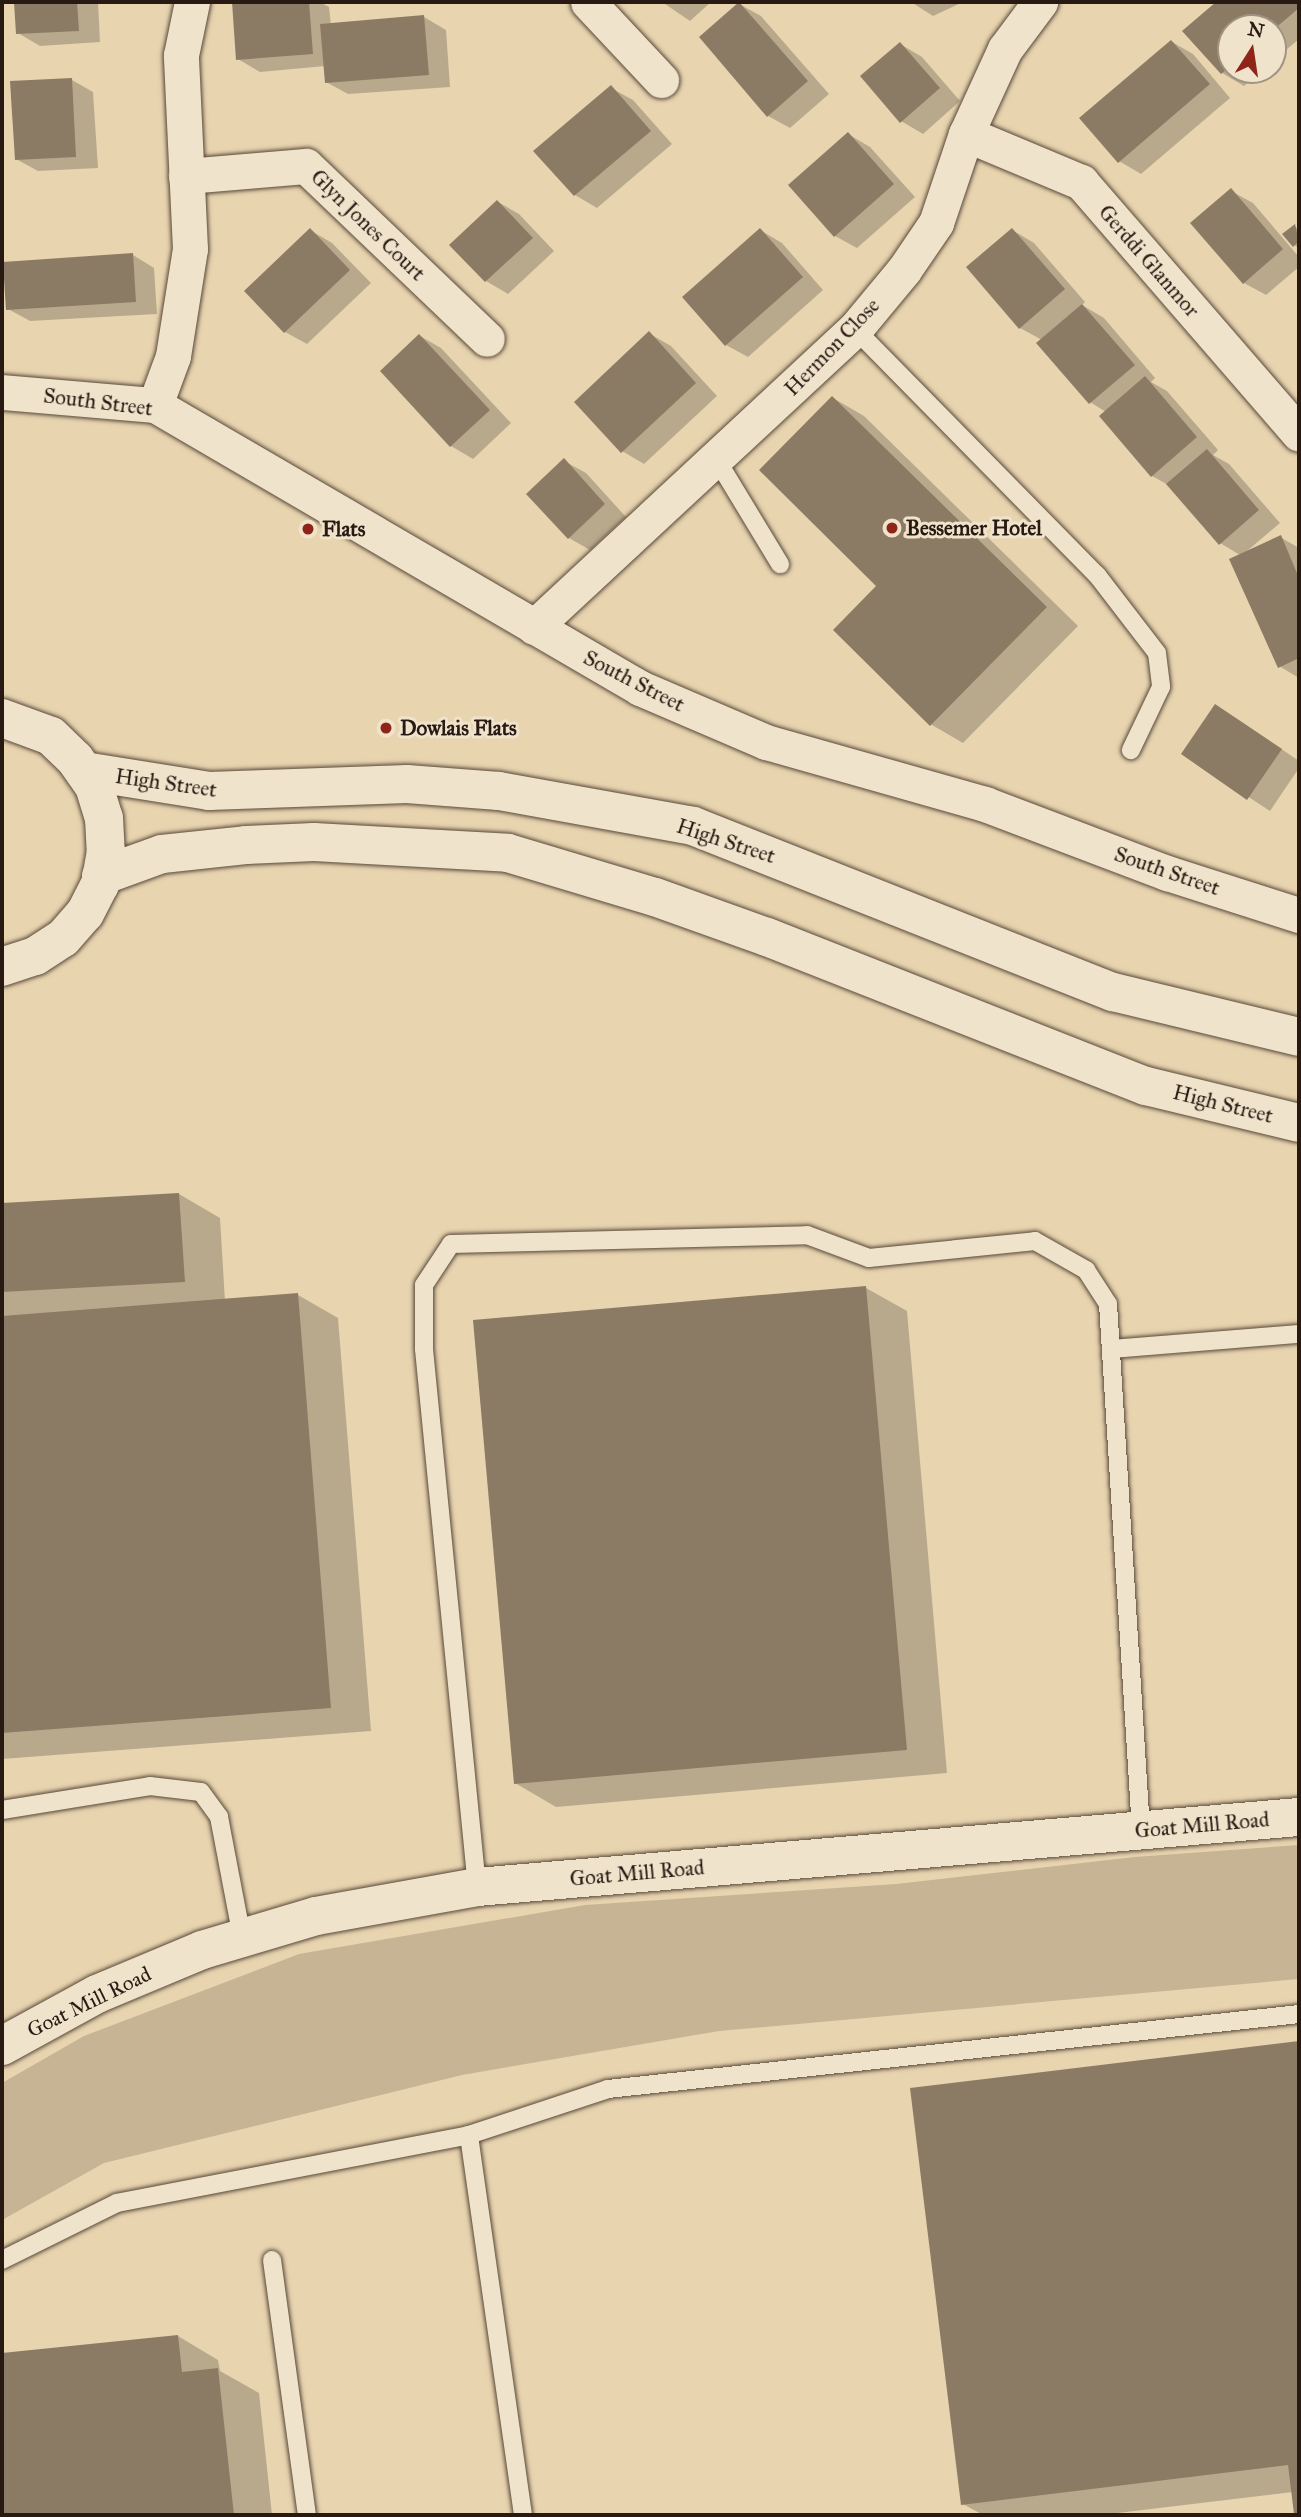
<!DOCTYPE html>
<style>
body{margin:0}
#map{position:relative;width:1301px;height:2517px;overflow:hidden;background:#e8d4af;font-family:"IM FELL Great Primer",serif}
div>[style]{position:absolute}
.green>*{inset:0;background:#c7b494}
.shadow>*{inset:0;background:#0003}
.building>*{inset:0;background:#8c7b64}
.roads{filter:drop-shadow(0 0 2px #58483a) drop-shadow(0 0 2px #58483a)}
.service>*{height:18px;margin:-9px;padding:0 9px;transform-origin:9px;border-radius:9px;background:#f0e3cb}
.minor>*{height:35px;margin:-17.5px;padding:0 17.5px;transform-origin:17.5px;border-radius:17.5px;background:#f0e3cb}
.tertiary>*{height:38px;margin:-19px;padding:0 19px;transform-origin:19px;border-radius:19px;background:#f0e3cb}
.dots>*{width:19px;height:19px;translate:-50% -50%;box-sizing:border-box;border:4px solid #f0e3cb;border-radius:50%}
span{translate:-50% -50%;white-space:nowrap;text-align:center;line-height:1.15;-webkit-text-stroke:6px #f0e3cb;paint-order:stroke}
.street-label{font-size:21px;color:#281a13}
.poi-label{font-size:21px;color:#281a13;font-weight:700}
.left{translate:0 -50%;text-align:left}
.frame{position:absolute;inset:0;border:4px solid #281a13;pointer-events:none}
.north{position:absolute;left:1217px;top:14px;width:70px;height:70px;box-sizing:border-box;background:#f0e3cb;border:2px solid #a09381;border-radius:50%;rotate:12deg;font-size:19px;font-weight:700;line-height:28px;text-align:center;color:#281a13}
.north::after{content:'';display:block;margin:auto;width:24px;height:32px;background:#8f2418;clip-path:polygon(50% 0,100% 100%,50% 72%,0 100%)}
</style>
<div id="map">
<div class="green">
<div style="clip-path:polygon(1299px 1845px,1299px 1979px,719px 2031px,462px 2075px,104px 2163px,2px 2220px,2px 2083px,84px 2036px,299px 1954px,585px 1905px,896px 1884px,1135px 1857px)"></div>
</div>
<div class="shadow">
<div style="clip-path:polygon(16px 2px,98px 2px,100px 42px,40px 46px,18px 33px)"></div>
<div style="clip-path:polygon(233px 2px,320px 2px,329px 7px,331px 25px,424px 17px,446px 30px,450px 87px,348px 94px,326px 82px,325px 66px,260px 72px,238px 59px)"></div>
<div style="clip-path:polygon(662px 2px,711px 2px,690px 21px)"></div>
<div style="clip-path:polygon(911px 2px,963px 2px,933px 16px)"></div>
<div style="clip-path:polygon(1219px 2px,1299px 2px,1299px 39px,1273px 61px,1273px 28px,1231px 28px,1231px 70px,1262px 70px,1244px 86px,1222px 73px,1185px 31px)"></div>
<div style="clip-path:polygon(739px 4px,761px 16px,829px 94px,790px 128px,768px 116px)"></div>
<div style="clip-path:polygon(1172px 42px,1193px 54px,1230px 98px,1141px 174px,1119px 161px)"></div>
<div style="clip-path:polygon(900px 44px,922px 57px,960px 101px,923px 134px,901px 121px)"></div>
<div style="clip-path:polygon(72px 80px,93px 92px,98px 168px,38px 171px,16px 159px)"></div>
<div style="clip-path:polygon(611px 88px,633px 100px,672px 144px,597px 208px,575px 195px)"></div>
<div style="clip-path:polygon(848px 134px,870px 147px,915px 197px,857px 248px,835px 236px)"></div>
<div style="clip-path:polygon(1231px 191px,1253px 203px,1299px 257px,1299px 267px,1266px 295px,1244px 283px)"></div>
<div style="clip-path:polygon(498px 202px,519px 214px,554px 251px,508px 294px,486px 281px,452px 245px)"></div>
<div style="clip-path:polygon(1295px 227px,1299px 229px,1299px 248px,1294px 245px)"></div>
<div style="clip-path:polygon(310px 230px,332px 243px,371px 283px,307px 344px,285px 332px)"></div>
<div style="clip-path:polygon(760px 230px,782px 243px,823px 290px,748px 357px,726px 345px)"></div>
<div style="clip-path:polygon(1012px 230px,1034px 243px,1085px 302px,1082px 305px,1104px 318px,1155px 378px,1151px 382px,1167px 391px,1218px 450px,1213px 455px,1229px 464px,1280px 523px,1247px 551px,1280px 537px,1299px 548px,1299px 678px,1279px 666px,1240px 555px,1220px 543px,1170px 486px,1152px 476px,1106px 412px,1090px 402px,1042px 340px,1020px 328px)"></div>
<div style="clip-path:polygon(133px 255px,154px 268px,157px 314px,30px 321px,8px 309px)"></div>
<div style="clip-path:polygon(650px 334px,671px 346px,717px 396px,644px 464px,622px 451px)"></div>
<div style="clip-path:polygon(420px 336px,441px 348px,511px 423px,473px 459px,451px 446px,382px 371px)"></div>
<div style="clip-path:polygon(833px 398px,864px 416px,1078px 626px,963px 743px,932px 725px,835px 630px,879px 586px)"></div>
<div style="clip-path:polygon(564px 461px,586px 473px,626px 517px,590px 550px,569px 538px)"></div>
<div style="clip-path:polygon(1237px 719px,1299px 761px,1299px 768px,1270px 811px,1183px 754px)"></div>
<div style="clip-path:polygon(179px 1194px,220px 1218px,225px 1301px,298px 1295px,338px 1318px,371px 1731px,2px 1759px,2px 1205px)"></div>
<div style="clip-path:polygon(866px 1288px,907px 1311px,947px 1773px,556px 1807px,515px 1783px)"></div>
<div style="clip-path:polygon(1299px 2043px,1299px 2515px,1293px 2492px,1101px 2515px,983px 2515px,963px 2504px,912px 2090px)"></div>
<div style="clip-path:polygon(178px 2336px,218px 2360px,220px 2371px,259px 2393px,272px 2515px,2px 2515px,2px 2355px)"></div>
</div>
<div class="building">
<div style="clip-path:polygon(14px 2px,77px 2px,79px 31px,16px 34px)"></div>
<div style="clip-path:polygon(232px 2px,309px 2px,313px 54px,236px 60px)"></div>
<div style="clip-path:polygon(739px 2px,808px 81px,767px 117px,699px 37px)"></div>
<div style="clip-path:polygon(1216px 2px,1299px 2px,1299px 8px,1273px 30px,1231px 28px,1231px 66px,1221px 74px,1182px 31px)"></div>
<div style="clip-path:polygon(424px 15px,429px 75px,325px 83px,320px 24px)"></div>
<div style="clip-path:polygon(1171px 40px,1210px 84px,1118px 163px,1079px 118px)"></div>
<div style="clip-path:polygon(900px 42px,940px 88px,900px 123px,860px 76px)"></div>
<div style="clip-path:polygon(72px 78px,76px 157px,15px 160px,10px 81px)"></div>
<div style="clip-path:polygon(611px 85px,651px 131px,574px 196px,533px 151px)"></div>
<div style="clip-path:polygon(848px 132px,894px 184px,834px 237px,788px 185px)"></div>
<div style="clip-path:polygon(1231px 188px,1283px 249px,1243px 284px,1190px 223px)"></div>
<div style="clip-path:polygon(497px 200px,533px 238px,485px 282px,449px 245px)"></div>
<div style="clip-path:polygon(1295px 224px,1299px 241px,1293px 247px,1282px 234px)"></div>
<div style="clip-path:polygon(310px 228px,350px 270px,284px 333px,244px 291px)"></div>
<div style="clip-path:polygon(760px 228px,803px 277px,725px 346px,682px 297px)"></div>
<div style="clip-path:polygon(1012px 228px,1065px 289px,1019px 329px,966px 267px)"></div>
<div style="clip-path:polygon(133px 253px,136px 302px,6px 310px,3px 262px)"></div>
<div style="clip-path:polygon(1082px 304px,1135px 365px,1089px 404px,1036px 343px)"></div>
<div style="clip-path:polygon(649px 331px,696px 383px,621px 453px,574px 402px)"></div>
<div style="clip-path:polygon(419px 334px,490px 410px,450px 447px,380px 371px)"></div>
<div style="clip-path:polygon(1145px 376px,1197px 437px,1151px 477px,1099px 416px)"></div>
<div style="clip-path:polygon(832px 396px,1047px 607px,930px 726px,833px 630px,876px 586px,759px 470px)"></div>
<div style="clip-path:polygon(1207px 449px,1259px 510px,1219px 545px,1166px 484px)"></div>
<div style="clip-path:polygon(564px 458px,605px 504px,568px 539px,526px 494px)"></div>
<div style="clip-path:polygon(1281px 535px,1299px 578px,1299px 658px,1278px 668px,1229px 559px)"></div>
<div style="clip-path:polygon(1215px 704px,1282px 749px,1247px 800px,1181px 754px)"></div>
<div style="clip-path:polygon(179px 1193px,185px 1282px,2px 1292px,2px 1203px)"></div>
<div style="clip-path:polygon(866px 1286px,907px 1750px,514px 1784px,473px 1320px)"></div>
<div style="clip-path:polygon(298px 1293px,331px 1708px,2px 1733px,2px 1316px)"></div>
<div style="clip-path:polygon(1299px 2041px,1299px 2514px,1294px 2514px,1288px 2465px,961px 2505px,910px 2088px)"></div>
<div style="clip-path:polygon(178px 2335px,182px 2372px,218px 2368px,234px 2515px,2px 2515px,2px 2353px)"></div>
</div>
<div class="roads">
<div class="service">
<div style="left:855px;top:329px;width:345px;rotate:45.5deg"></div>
<div style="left:1097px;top:575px;width:98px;rotate:52.4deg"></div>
<div style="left:1157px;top:653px;width:34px;rotate:83deg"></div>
<div style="left:1161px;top:687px;width:70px;rotate:115.5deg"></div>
<div style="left:717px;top:460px;width:122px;rotate:58.8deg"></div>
<div style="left:1111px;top:1349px;width:189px;rotate:-4.6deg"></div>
<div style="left:2px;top:1810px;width:150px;rotate:-9.2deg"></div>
<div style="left:150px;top:1786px;width:51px;rotate:6.7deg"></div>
<div style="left:201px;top:1792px;width:31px;rotate:54deg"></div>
<div style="left:219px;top:1817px;width:123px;rotate:79.2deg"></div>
<div style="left:477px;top:1887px;width:541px;rotate:-95.63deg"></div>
<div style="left:424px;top:1349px;width:64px;rotate:-90deg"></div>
<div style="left:424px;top:1285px;width:49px;rotate:-56.6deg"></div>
<div style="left:451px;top:1244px;width:356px;rotate:-1.4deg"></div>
<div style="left:807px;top:1235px;width:66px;rotate:20.4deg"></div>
<div style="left:869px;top:1258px;width:167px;rotate:-5.8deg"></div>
<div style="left:1035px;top:1241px;width:59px;rotate:29.6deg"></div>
<div style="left:1086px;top:1270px;width:40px;rotate:57.1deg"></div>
<div style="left:1108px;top:1304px;width:527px;rotate:86.41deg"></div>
<div style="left:2px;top:2260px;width:128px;rotate:-26.4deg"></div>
<div style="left:117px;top:2203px;width:359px;rotate:-10.9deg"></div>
<div style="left:272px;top:2260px;width:257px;rotate:82.2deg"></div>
<div style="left:523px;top:2515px;width:384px;rotate:-98.1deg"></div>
<div style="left:469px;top:2135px;width:146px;rotate:-18.3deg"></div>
<div style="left:608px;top:2089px;width:695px;rotate:-6.19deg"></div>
</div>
<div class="minor">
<div style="left:588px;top:2px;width:107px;rotate:46.9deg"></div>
<div style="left:966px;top:134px;width:125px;rotate:22.7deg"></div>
<div style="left:1081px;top:182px;width:333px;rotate:49.1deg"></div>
<div style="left:186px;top:176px;width:120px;rotate:-4.8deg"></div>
<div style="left:306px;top:166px;width:250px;rotate:43.7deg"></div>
<div style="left:2px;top:392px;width:154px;rotate:4.9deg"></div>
<div style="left:155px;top:405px;width:562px;rotate:30.26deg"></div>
<div style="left:640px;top:688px;width:137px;rotate:23.2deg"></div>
<div style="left:766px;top:742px;width:228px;rotate:15.8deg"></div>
<div style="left:985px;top:804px;width:195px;rotate:20.8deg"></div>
<div style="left:1167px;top:873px;width:139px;rotate:17.7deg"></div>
<div style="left:155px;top:405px;width:52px;rotate:-69.8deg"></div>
<div style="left:173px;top:356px;width:108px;rotate:-81deg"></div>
<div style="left:190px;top:249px;width:194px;rotate:-92.7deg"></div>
<div style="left:181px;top:55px;width:54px;rotate:-78.3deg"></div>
<div style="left:534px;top:627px;width:438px;rotate:-42.9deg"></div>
<div style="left:855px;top:329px;width:77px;rotate:-50.3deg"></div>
<div style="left:904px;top:270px;width:57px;rotate:-55.8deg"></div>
<div style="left:936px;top:223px;width:94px;rotate:-71.4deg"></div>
<div style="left:966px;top:134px;width:94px;rotate:-65.4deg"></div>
<div style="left:1005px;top:49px;width:59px;rotate:-53.3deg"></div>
</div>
<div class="tertiary">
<div style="left:2px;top:718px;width:52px;rotate:20.2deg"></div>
<div style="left:51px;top:736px;width:33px;rotate:44deg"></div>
<div style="left:75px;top:759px;width:33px;rotate:55deg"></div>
<div style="left:94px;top:786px;width:34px;rotate:73deg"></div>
<div style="left:104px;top:818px;width:33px;rotate:87deg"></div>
<div style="left:106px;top:851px;width:34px;rotate:100deg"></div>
<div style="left:100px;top:884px;width:33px;rotate:117deg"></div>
<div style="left:85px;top:913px;width:33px;rotate:131deg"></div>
<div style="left:63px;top:938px;width:33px;rotate:147deg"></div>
<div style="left:35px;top:956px;width:35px;rotate:162deg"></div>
<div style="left:84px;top:771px;width:127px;rotate:9.1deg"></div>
<div style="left:209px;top:791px;width:198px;rotate:-2deg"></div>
<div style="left:407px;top:784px;width:92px;rotate:4.4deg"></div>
<div style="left:499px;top:791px;width:197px;rotate:10.2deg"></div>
<div style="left:693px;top:826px;width:452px;rotate:21.6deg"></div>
<div style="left:1113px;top:992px;width:191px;rotate:13.6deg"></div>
<div style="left:101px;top:876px;width:65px;rotate:-19.8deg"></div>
<div style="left:162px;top:854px;width:84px;rotate:-6.1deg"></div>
<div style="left:246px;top:845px;width:68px;rotate:-2.5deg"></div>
<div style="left:314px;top:842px;width:194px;rotate:3.2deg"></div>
<div style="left:508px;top:853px;width:153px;rotate:16.7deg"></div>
<div style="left:655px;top:897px;width:119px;rotate:19.7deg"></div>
<div style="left:767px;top:937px;width:407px;rotate:21.5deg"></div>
<div style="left:1146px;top:1086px;width:157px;rotate:13.6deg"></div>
<div style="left:2px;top:2046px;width:108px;rotate:-28.7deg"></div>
<div style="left:97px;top:1994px;width:114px;rotate:-22.7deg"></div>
<div style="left:202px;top:1950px;width:119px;rotate:-16.6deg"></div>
<div style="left:316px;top:1916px;width:164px;rotate:-10.2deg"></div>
<div style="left:477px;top:1887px;width:825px;rotate:-4.87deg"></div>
</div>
</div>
<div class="dots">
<div style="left:892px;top:528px;background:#8f2418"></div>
<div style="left:308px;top:529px;background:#8f2418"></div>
<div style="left:386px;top:728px;background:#8f2418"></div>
</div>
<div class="street-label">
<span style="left:368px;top:225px;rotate:44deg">Glyn Jones Court</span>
<span style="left:1149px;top:261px;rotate:49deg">Gerddi Glanmor</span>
<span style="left:832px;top:347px;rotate:-46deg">Hermon Close</span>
<span style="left:98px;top:402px;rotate:7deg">South Street</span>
<span style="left:634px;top:681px;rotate:27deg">South Street</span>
<span style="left:166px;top:783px;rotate:8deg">High Street</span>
<span style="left:726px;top:841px;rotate:18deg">High Street</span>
<span style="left:1167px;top:871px;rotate:19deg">South Street</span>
<span style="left:1223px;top:1104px;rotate:14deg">High Street</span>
<span style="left:1202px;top:1825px;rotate:-5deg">Goat Mill Road</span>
<span style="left:637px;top:1873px;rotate:-5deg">Goat Mill Road</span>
<span style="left:89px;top:2002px;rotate:-26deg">Goat Mill Road</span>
</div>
<div class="poi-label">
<span class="left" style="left:906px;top:528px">Bessemer Hotel</span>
<span class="left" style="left:322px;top:529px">Flats</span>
<span class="left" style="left:400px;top:728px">Dowlais Flats</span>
</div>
<div class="frame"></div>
<div class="north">N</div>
</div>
